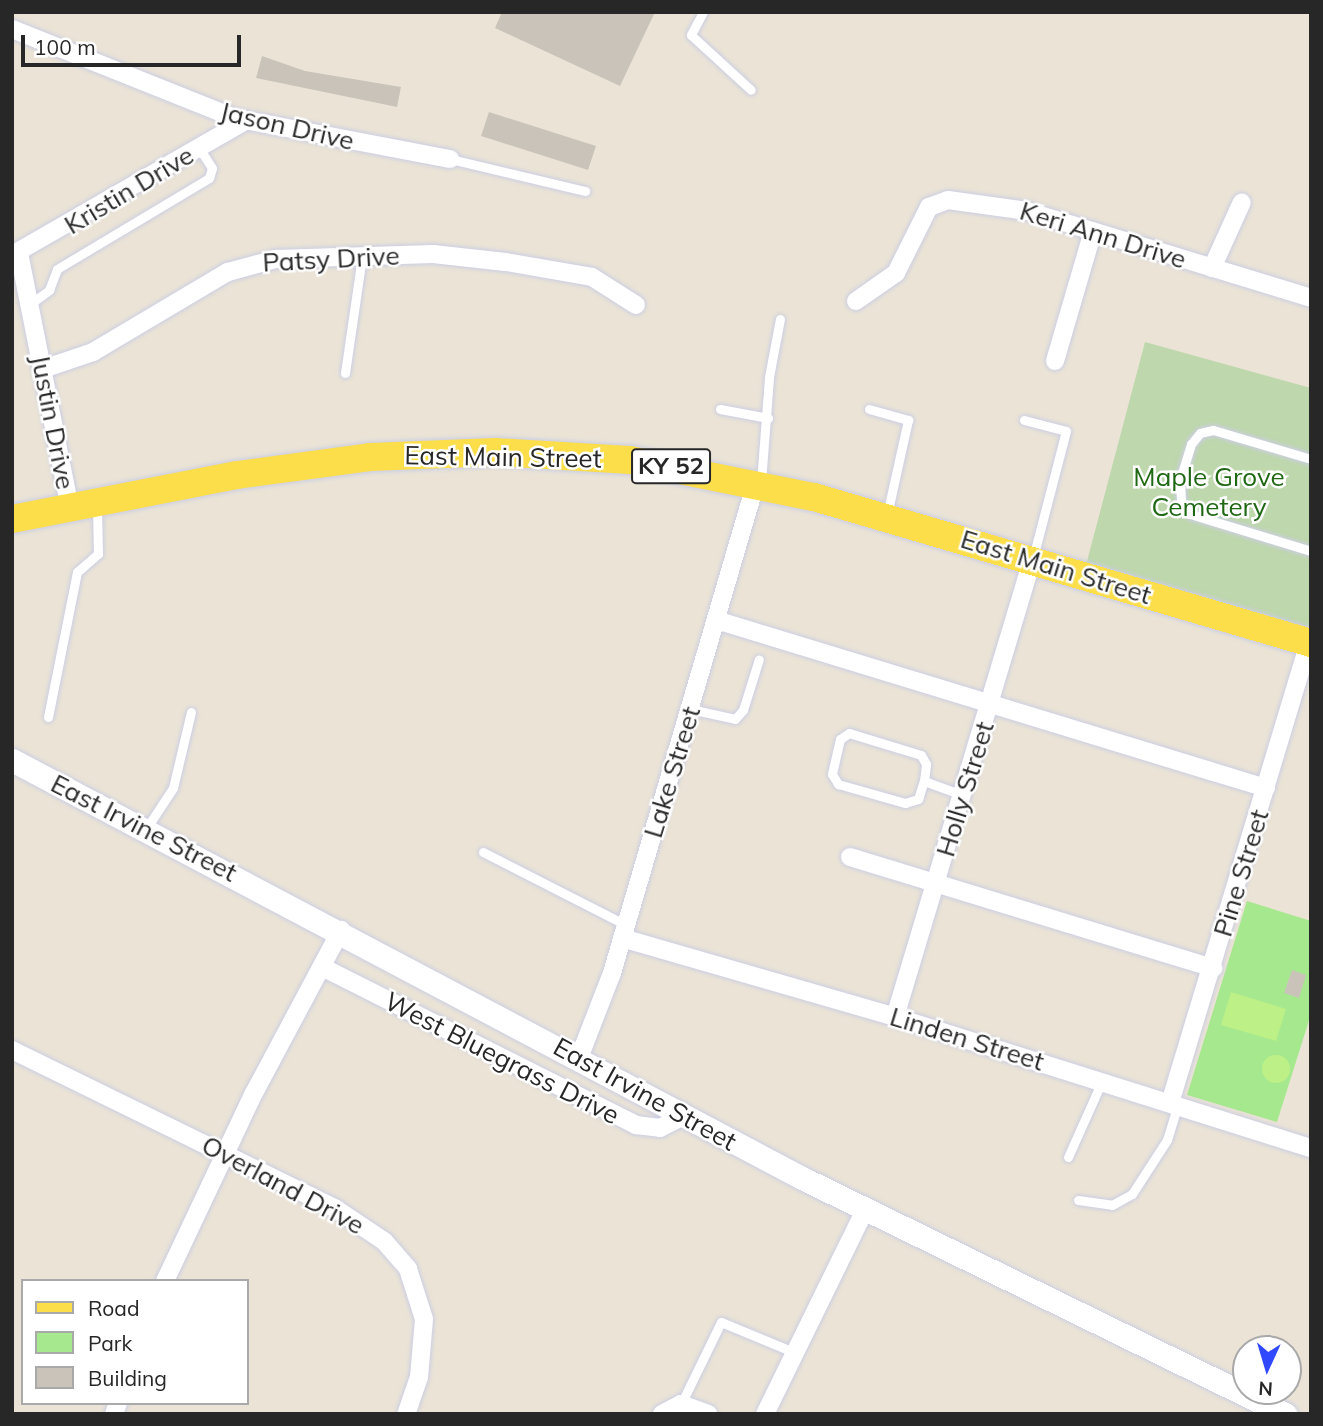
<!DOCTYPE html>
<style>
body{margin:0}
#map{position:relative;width:1323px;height:1426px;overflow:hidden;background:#ebe4d6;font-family:Mulish,sans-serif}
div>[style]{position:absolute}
.green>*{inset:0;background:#a6e88d}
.cemetery>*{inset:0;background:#bed7ac}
.pitch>*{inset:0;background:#bdf087}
.round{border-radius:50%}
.building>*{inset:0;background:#c9c3ba}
.roads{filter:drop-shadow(0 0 2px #cccee2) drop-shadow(0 0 2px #cccee2)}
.service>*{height:9px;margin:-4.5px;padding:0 4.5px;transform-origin:4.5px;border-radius:4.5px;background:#fff}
.minor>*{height:18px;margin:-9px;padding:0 9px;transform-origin:9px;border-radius:9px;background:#fff}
.tertiary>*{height:23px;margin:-11.5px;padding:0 11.5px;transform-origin:11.5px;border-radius:11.5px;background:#fff}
.primary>*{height:28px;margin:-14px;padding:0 14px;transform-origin:14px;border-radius:14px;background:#fcde4a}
span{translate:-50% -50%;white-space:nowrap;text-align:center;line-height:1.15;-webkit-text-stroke:5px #fff;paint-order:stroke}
.shield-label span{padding:2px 5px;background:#fff;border:2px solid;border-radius:5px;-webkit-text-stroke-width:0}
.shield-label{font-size:24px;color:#272727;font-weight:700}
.street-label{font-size:26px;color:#272727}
.park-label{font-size:26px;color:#1f6813}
.frame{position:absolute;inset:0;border:14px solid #272727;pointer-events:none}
.legend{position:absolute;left:21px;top:1279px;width:228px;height:126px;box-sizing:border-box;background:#fff;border:2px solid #a9a9a9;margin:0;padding:9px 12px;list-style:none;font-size:21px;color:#272727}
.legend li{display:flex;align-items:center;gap:14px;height:35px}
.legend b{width:35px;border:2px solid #a9a9a9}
.north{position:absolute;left:1232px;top:1335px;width:70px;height:70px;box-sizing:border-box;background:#fff;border:2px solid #a9a9a9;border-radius:50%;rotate:184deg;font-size:19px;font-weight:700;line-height:28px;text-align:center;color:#272727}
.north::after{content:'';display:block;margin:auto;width:24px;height:32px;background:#3049ff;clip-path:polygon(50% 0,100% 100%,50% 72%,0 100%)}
.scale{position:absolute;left:21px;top:35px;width:220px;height:32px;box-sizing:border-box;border:4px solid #272727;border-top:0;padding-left:9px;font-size:21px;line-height:24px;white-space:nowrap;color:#272727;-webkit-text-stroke:5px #fff;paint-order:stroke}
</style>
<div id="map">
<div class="green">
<div style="clip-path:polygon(1247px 901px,1311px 921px,1311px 1014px,1277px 1122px,1187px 1095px)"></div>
</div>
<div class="cemetery">
<div style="clip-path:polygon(1145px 342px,1311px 388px,1311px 629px,1086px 565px)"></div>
</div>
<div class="pitch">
<div style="clip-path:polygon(1231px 992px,1286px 1009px,1276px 1041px,1221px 1025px)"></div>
<div class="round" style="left:1262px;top:1055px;width:28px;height:28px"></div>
</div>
<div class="building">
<div style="clip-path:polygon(502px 12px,655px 12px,620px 86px,495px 28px)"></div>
<div style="clip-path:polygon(262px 56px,305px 71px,401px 87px,397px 107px,256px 78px)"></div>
<div style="clip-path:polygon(489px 112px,596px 146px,588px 170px,481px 136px)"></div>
<div style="clip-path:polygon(1292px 970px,1306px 975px,1299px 998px,1284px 993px)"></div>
</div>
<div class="roads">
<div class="service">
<div style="left:703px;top:12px;width:26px;rotate:118deg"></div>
<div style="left:691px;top:35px;width:81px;rotate:42.5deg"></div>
<div style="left:450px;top:159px;width:139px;rotate:13.3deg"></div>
<div style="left:30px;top:304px;width:24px;rotate:-36deg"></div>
<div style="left:49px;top:290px;width:22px;rotate:-69deg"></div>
<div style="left:57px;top:269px;width:177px;rotate:-30.9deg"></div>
<div style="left:209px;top:178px;width:10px;rotate:-73deg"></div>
<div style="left:212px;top:168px;width:24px;rotate:-123deg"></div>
<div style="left:345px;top:373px;width:118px;rotate:-81.7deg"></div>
<div style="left:720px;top:409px;width:49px;rotate:10.6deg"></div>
<div style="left:869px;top:409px;width:41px;rotate:15.8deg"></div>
<div style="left:908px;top:420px;width:97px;rotate:102.5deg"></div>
<div style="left:1024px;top:420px;width:43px;rotate:14.7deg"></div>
<div style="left:1066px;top:431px;width:131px;rotate:104.6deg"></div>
<div style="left:1311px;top:459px;width:102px;rotate:-163.5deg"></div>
<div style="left:1213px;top:430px;width:13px;rotate:167deg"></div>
<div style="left:1200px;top:433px;width:14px;rotate:129deg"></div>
<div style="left:1191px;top:444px;width:39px;rotate:107deg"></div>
<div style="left:1180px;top:481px;width:21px;rotate:87deg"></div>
<div style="left:1181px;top:502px;width:15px;rotate:53deg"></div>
<div style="left:1190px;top:514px;width:127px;rotate:17deg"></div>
<div style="left:761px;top:482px;width:105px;rotate:-85.6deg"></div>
<div style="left:769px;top:377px;width:59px;rotate:-79.3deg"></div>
<div style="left:690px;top:709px;width:46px;rotate:12.5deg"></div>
<div style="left:735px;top:719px;width:12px;rotate:-48deg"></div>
<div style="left:743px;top:710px;width:53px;rotate:-72.6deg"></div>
<div style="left:48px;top:717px;width:148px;rotate:-78.7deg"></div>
<div style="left:77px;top:572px;width:28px;rotate:-41deg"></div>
<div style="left:98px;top:554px;width:46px;rotate:-91.2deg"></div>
<div style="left:924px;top:781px;width:17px;rotate:-83deg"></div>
<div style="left:926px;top:764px;width:10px;rotate:-119deg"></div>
<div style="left:921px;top:755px;width:75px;rotate:-163deg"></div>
<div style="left:849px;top:733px;width:11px;rotate:146deg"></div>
<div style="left:840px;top:739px;width:36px;rotate:103deg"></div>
<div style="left:832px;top:774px;width:12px;rotate:59deg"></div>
<div style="left:838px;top:784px;width:70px;rotate:15.8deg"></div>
<div style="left:905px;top:803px;width:14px;rotate:-17deg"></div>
<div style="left:918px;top:799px;width:19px;rotate:-72deg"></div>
<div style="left:924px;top:781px;width:40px;rotate:20.2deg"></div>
<div style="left:146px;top:829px;width:49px;rotate:-56.6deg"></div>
<div style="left:173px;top:788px;width:78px;rotate:-76.7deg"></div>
<div style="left:483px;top:852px;width:161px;rotate:27deg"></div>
<div style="left:1068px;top:1157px;width:83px;rotate:-65.9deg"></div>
<div style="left:1078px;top:1200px;width:34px;rotate:8deg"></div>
<div style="left:1112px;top:1205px;width:23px;rotate:-29deg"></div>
<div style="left:1132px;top:1194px;width:64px;rotate:-57.1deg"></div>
<div style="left:1167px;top:1140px;width:37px;rotate:-73deg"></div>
<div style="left:681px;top:1404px;width:91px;rotate:-64deg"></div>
<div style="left:721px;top:1322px;width:81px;rotate:22.5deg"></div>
</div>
<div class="minor">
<div style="left:12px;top:29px;width:240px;rotate:21.8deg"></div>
<div style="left:235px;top:118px;width:219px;rotate:10.8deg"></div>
<div style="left:19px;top:253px;width:260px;rotate:78.7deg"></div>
<div style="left:12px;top:255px;width:269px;rotate:-29.9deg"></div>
<div style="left:1212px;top:268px;width:72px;rotate:-65.6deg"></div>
<div style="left:856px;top:301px;width:49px;rotate:-35deg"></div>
<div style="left:896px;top:273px;width:74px;rotate:-63.4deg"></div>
<div style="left:929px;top:207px;width:20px;rotate:-20deg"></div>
<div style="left:948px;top:200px;width:80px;rotate:7.9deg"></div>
<div style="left:1027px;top:211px;width:297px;rotate:17deg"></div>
<div style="left:1055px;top:361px;width:135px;rotate:-73.7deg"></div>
<div style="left:43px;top:369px;width:53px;rotate:-18.8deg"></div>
<div style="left:93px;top:352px;width:157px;rotate:-30.7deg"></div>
<div style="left:228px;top:272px;width:50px;rotate:-15.2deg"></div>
<div style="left:276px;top:259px;width:157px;rotate:-1.8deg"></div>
<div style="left:433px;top:254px;width:73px;rotate:6.3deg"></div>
<div style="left:506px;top:262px;width:87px;rotate:9.9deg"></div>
<div style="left:592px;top:277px;width:52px;rotate:32.5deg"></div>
<div style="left:716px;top:620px;width:575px;rotate:16.99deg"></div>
<div style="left:850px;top:857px;width:380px;rotate:17deg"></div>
<div style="left:622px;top:938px;width:284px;rotate:16.1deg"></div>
<div style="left:895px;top:1017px;width:436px;rotate:17.5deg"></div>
<div style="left:322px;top:967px;width:352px;rotate:26.7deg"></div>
<div style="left:636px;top:1125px;width:24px;rotate:7deg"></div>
<div style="left:660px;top:1128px;width:27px;rotate:-27deg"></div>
<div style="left:895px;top:1017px;width:477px;rotate:-73.3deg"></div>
<div style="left:12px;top:1050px;width:361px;rotate:26.1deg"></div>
<div style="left:336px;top:1209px;width:58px;rotate:33.7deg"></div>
<div style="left:384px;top:1241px;width:37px;rotate:49deg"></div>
<div style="left:408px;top:1269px;width:52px;rotate:72.3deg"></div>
<div style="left:424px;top:1319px;width:58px;rotate:94.9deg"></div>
<div style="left:419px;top:1377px;width:39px;rotate:109deg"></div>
<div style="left:579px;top:1058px;width:91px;rotate:-68.8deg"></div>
<div style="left:612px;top:973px;width:512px;rotate:-73.65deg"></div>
<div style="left:1170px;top:1103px;width:481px;rotate:-73.2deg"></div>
<div style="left:165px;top:1281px;width:208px;rotate:-64.7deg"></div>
<div style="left:254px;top:1093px;width:185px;rotate:-61.9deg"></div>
<div style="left:114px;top:1414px;width:12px;rotate:-70deg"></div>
<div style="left:662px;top:1414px;width:21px;rotate:-28deg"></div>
<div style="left:681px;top:1404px;width:29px;rotate:20deg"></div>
<div style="left:765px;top:1414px;width:227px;rotate:-63.9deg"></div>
</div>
<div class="tertiary">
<div style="left:12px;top:760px;width:894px;rotate:27.88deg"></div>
<div style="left:802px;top:1178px;width:538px;rotate:26.04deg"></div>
</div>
<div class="primary">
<div style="left:12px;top:519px;width:229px;rotate:-11.1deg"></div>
<div style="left:237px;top:475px;width:134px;rotate:-7.7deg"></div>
<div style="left:370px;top:457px;width:125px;rotate:-2.3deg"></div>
<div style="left:495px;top:452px;width:135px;rotate:3.4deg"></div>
<div style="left:630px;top:460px;width:188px;rotate:11.4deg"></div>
<div style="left:814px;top:497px;width:518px;rotate:16.37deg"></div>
</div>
</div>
<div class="shield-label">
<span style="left:671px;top:466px">KY 52</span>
</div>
<div class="street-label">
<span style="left:287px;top:126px;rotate:13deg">Jason Drive</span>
<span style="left:129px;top:190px;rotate:-31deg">Kristin Drive</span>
<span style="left:1103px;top:235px;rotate:17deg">Keri Ann Drive</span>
<span style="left:331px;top:259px;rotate:-3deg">Patsy Drive</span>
<span style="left:53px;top:422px;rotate:79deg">Justin Drive</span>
<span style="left:503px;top:457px;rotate:1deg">East Main Street</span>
<span style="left:1056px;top:567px;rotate:17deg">East Main Street</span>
<span style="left:672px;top:772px;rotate:-73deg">Lake Street</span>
<span style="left:965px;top:789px;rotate:-73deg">Holly Street</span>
<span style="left:144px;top:828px;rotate:27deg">East Irvine Street</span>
<span style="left:1241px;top:873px;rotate:-73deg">Pine Street</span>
<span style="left:967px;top:1039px;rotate:17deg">Linden Street</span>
<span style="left:502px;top:1058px;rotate:27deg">West Bluegrass Drive</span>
<span style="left:645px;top:1094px;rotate:29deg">East Irvine Street</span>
<span style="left:283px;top:1185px;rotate:28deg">Overland Drive</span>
</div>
<div class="park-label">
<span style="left:1209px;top:492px">Maple Grove<br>Cemetery</span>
</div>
<div class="frame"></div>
<ul class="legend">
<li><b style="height:9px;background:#fcde4a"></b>Road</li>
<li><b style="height:19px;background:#a6e88d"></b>Park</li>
<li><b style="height:19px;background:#c9c3ba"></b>Building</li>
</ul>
<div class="north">N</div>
<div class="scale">100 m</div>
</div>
